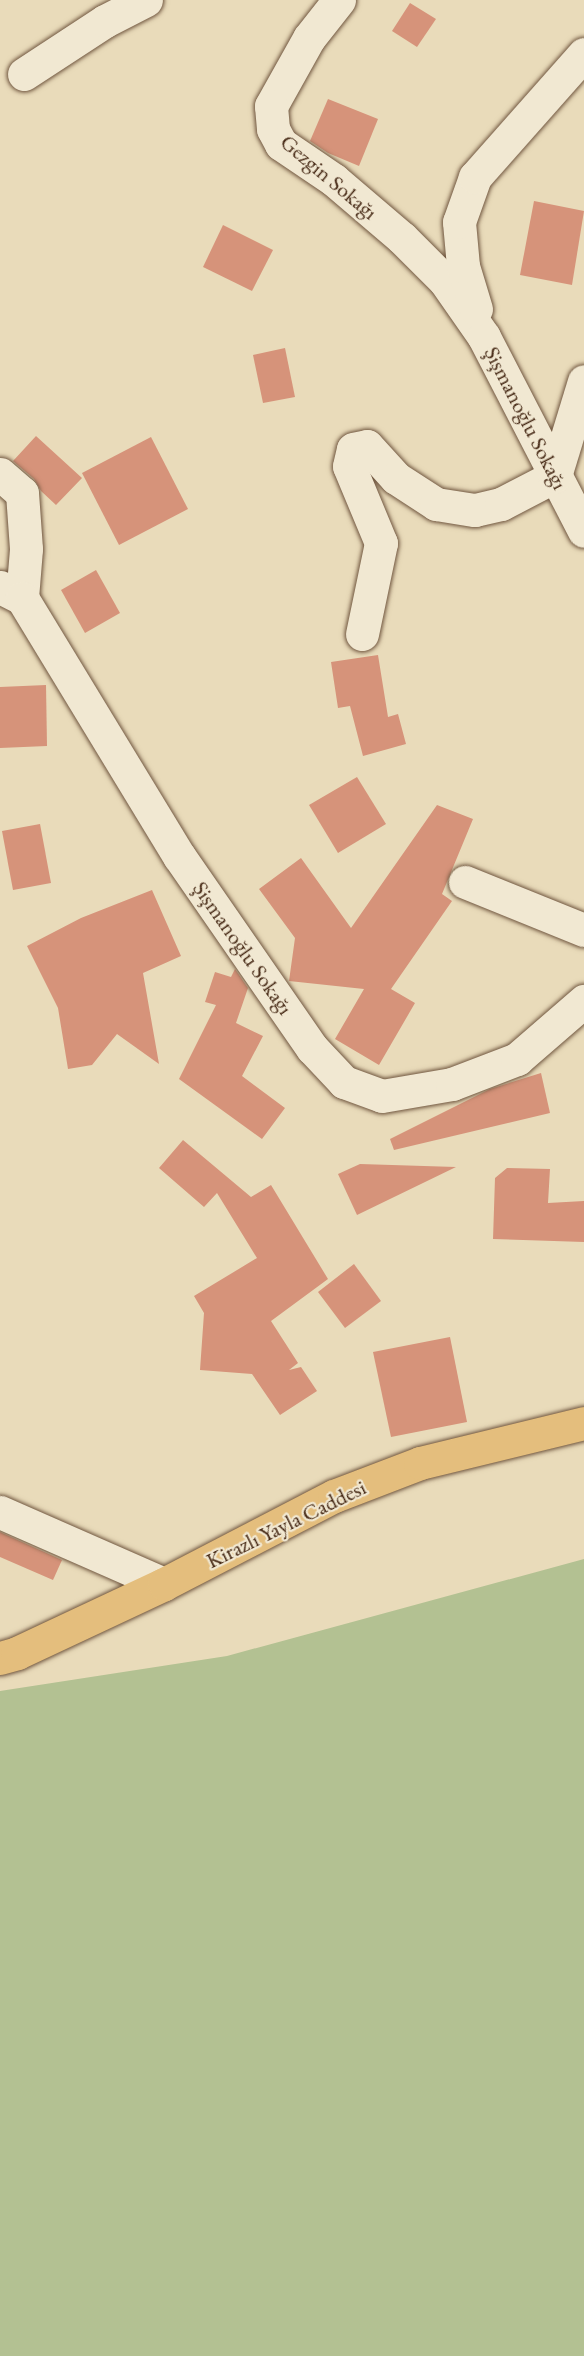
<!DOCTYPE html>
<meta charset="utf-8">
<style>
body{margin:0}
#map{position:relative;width:584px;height:2356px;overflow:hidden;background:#e9dbba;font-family:"EB Garamond",serif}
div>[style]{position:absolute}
.green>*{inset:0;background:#b3c192}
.building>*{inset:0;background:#d6937a}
.roads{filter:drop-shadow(0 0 2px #70563f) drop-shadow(0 0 2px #70563f)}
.minor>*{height:33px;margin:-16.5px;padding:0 16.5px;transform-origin:16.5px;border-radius:16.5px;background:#f1e8d2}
.major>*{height:33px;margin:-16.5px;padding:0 16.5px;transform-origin:16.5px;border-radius:16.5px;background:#e4be7d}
span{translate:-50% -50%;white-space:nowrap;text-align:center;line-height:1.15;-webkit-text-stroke:4.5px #f1e8d2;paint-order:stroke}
.street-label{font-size:22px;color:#472a16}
</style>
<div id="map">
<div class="green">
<div style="clip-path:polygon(584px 1559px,584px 2356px,0 2356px,0 1691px,227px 1656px)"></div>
</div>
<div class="building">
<div style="clip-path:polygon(410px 3px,436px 19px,417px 47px,392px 31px)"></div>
<div style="clip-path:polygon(328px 99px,378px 119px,359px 166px,328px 153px,310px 141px)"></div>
<div style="clip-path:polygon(534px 201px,584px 211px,572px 285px,520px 275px)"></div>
<div style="clip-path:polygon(223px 225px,273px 250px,252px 291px,203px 267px)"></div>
<div style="clip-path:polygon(285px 348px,295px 397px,263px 403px,253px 355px)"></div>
<div style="clip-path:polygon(36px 436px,82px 478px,56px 505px,41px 491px,34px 479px,13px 461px)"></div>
<div style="clip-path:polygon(151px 437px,188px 509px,119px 545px,82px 473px)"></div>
<div style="clip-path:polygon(96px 570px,120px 613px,85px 633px,61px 590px)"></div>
<div style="clip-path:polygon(378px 655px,388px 717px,398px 714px,406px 744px,363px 756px,350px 706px,338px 708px,331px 662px)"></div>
<div style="clip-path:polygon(46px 685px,47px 746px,0 748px,0 687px)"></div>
<div style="clip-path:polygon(357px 777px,386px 824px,338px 853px,309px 805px)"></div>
<div style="clip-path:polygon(437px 805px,473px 819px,442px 894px,452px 901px,391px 989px,415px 1003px,379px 1065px,335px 1039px,364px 989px,289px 981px,295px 938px,259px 889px,301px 858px,351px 928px)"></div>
<div style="clip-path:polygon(40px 824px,51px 883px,13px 890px,2px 831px)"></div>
<div style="clip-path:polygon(152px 890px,181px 956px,143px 973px,159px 1064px,117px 1034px,92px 1065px,68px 1069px,58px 1008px,27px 946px,81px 918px)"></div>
<div style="clip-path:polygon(235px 969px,248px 988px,236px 1023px,263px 1036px,242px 1076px,285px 1108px,262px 1139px,179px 1079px,216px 1005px,205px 1002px,215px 972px,231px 977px)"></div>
<div style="clip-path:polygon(541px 1073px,550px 1113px,394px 1150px,390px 1139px,490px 1089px)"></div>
<div style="clip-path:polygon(183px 1140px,251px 1197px,271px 1185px,328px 1279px,271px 1321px,298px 1363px,289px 1370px,301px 1367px,317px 1391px,280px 1415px,252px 1374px,200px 1370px,204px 1313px,194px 1296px,257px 1258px,217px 1193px,204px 1207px,159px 1168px)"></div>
<div style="clip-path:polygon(360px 1164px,456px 1167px,357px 1215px,338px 1174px)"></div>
<div style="clip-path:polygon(507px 1168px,550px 1169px,548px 1203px,584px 1201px,584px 1242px,493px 1239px,495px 1178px)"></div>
<div style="clip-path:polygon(354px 1264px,381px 1301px,345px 1328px,318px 1292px)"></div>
<div style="clip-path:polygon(450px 1337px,467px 1422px,391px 1437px,373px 1352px)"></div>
<div style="clip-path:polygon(0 1532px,62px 1560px,53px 1580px,0 1557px)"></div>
</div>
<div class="roads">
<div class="minor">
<div style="left:339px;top:0;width:48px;rotate:128.3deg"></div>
<div style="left:309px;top:38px;width:78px;rotate:119.2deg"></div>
<div style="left:271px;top:106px;width:23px;rotate:85deg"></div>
<div style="left:273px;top:129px;width:17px;rotate:62deg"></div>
<div style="left:281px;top:144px;width:64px;rotate:34.2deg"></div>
<div style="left:334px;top:180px;width:89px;rotate:40.5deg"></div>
<div style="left:402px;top:238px;width:61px;rotate:45deg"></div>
<div style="left:445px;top:281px;width:68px;rotate:55.1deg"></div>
<div style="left:484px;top:337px;width:218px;rotate:62.7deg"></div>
<div style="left:24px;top:74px;width:97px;rotate:-33.2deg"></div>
<div style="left:105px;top:21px;width:46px;rotate:-27.1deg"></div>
<div style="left:476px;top:309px;width:45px;rotate:-106.8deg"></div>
<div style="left:463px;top:266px;width:44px;rotate:-95.2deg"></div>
<div style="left:459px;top:222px;width:48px;rotate:-70.4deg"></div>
<div style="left:475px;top:177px;width:164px;rotate:-48.5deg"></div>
<div style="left:0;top:474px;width:29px;rotate:41deg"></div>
<div style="left:22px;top:493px;width:56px;rotate:85.9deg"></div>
<div style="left:26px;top:549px;width:49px;rotate:94.7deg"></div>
<div style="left:0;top:587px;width:25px;rotate:27deg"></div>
<div style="left:22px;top:598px;width:302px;rotate:58.7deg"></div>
<div style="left:179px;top:856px;width:234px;rotate:55.3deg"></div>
<div style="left:312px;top:1048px;width:47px;rotate:46.7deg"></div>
<div style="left:344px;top:1082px;width:40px;rotate:20.2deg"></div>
<div style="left:382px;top:1096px;width:71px;rotate:-9.7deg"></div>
<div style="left:452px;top:1084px;width:70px;rotate:-21deg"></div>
<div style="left:517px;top:1059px;width:89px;rotate:-40.9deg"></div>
<div style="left:362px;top:634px;width:93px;rotate:-78.2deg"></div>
<div style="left:381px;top:543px;width:83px;rotate:-112.6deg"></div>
<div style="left:349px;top:466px;width:17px;rotate:-77deg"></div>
<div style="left:353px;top:449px;width:14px;rotate:-12deg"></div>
<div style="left:367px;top:446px;width:43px;rotate:47.8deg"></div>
<div style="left:396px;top:478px;width:48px;rotate:33deg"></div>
<div style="left:436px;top:504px;width:39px;rotate:9deg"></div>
<div style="left:475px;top:510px;width:27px;rotate:-13deg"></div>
<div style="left:501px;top:504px;width:61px;rotate:-27.4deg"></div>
<div style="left:555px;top:476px;width:99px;rotate:-73deg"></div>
<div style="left:465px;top:882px;width:128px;rotate:22deg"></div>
<div style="left:0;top:1512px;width:179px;rotate:23.7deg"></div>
</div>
<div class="major">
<div style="left:0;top:1658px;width:18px;rotate:-16deg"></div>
<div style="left:17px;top:1653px;width:162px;rotate:-25.1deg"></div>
<div style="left:164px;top:1584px;width:191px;rotate:-27.4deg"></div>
<div style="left:334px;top:1496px;width:92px;rotate:-21deg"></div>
<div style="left:420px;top:1463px;width:169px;rotate:-13.7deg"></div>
</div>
</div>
<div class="street-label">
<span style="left:329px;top:177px;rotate:40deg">Gezgin Sokağı</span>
<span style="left:526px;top:418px;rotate:63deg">Şişmanoğlu Sokağı</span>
<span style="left:243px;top:948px;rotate:55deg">Şişmanoğlu Sokağı</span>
<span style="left:286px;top:1524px;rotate:-26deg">Kirazlı Yayla Caddesi</span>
</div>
</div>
